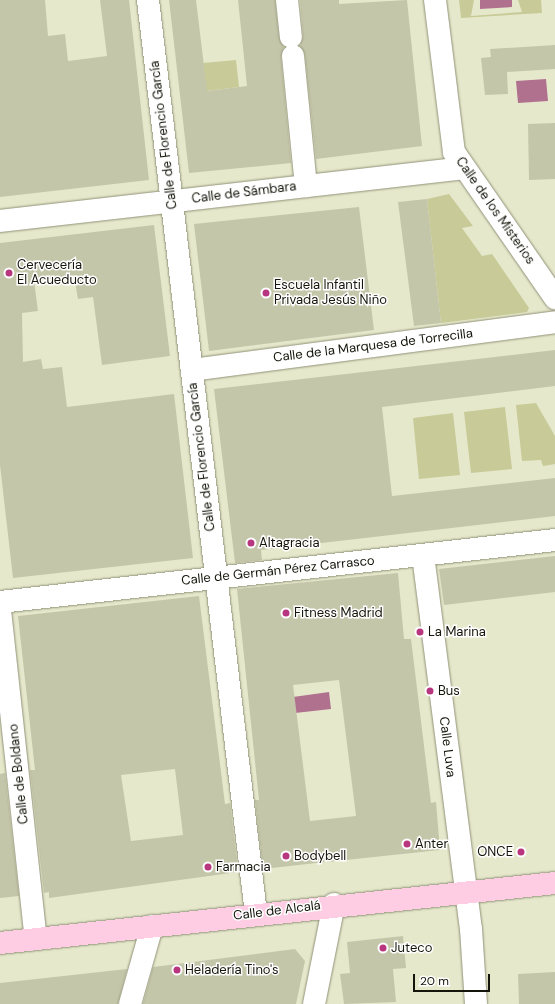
<!DOCTYPE html>
<meta charset="utf-8">
<style>
body{margin:0}
#map{position:relative;width:555px;height:1004px;overflow:hidden;background:#e6e8cc;font-family:"DM Sans",sans-serif}
div>[style]{position:absolute}
.green>*{inset:0;background:#c8ca97}
.water>*{inset:0;background:#b0718f}
.building>*{inset:0;background:#c4c6aa}
.roads{filter:drop-shadow(0 0 1px #919278) drop-shadow(0 0 1px #919278)}
.street>*{height:22px;margin:-11px;padding:0 11px;transform-origin:11px;border-radius:11px;background:#fff}
.primary>*{height:22px;margin:-11px;padding:0 11px;transform-origin:11px;border-radius:11px;background:#fecde3}
.dots>*{width:11px;height:11px;translate:-50% -50%;box-sizing:border-box;border:2px solid #fff;border-radius:50%}
span{translate:-50% -50%;white-space:nowrap;text-align:center;line-height:1.15;-webkit-text-stroke:3px #fff;paint-order:stroke}
.street-label{font-size:13px;color:#15150b}
.poi-label{font-size:13px;color:#15150b}
.left{translate:0 -50%;text-align:left}
.right{translate:-100% -50%;text-align:right}
.scale{position:absolute;left:413px;top:974px;width:77px;height:18px;box-sizing:border-box;border:2px solid #15150b;border-top:0;padding-left:5px;font-size:12px;line-height:14px;white-space:nowrap;color:#15150b;-webkit-text-stroke:3px #fff;paint-order:stroke}
</style>
<div id="map">
<div class="green">
<div style="clip-path:polygon(459px 0,474px 0,471px 16px,522px 12px,518px 0,541px 0,542px 13px,461px 18px)"></div>
<div style="clip-path:polygon(236px 60px,239px 87px,206px 91px,203px 63px)"></div>
<div style="clip-path:polygon(449px 194px,473px 226px,462px 228px,482px 256px,492px 254px,529px 308px,527px 312px,441px 323px,427px 199px)"></div>
<div style="clip-path:polygon(536px 403px,555px 436px,555px 464px,543px 466px,541px 460px,522px 461px,516px 405px)"></div>
<div style="clip-path:polygon(505px 407px,512px 469px,471px 473px,464px 412px)"></div>
<div style="clip-path:polygon(453px 413px,460px 475px,419px 479px,413px 418px)"></div>
</div>
<div class="water">
<div style="clip-path:polygon(480px 0,512px 0,512px 7px,480px 9px)"></div>
<div style="clip-path:polygon(546px 79px,548px 101px,518px 103px,516px 81px)"></div>
<div style="clip-path:polygon(329px 692px,331px 709px,295px 713px,293px 697px)"></div>
</div>
<div class="building">
<div style="clip-path:polygon(0 0,45px 0,48px 36px,65px 34px,68px 61px,107px 56px,100px 0,129px 0,149px 180px,0 197px)"></div>
<div style="clip-path:polygon(169px 0,196px 0,207px 91px,247px 86px,238px 0,275px 0,279px 38px,284px 47px,281px 57px,291px 163px,189px 173px)"></div>
<div style="clip-path:polygon(300px 0,339px 0,339px 4px,407px 0,422px 146px,316px 159px,305px 55px,300px 46px,303px 36px)"></div>
<div style="clip-path:polygon(555px 45px,555px 69px,507px 72px,508px 94px,485px 95px,481px 58px,491px 57px,490px 49px)"></div>
<div style="clip-path:polygon(555px 123px,555px 179px,529px 180px,528px 124px)"></div>
<div style="clip-path:polygon(427px 199px,441px 323px,414px 326px,398px 202px)"></div>
<div style="clip-path:polygon(359px 207px,374px 330px,209px 351px,194px 224px)"></div>
<div style="clip-path:polygon(154px 225px,170px 356px,102px 365px,93px 297px,78px 299px,74px 276px,34px 281px,38px 311px,22px 313px,23px 362px,41px 359px,43px 369px,62px 367px,67px 407px,174px 394px,193px 558px,13px 578px,0 465px,0 243px)"></div>
<div style="clip-path:polygon(555px 350px,555px 386px,382px 407px,392px 496px,555px 478px,555px 516px,261px 550px,262px 560px,235px 563px,214px 389px)"></div>
<div style="clip-path:polygon(555px 556px,555px 592px,444px 605px,439px 569px)"></div>
<div style="clip-path:polygon(evenodd,398px 573px,404px 639px,411px 639px,431px 803px,436px 802px,440px 850px,327px 862px,327px 855px,325px 862px,263px 869px,255px 800px,259px 800px,237px 589px,398px 573px,339px 680px,356px 816px,310px 821px,293px 685px,339px 680px)"></div>
<div style="clip-path:polygon(evenodd,199px 596px,225px 804px,230px 803px,238px 872px,49px 898px,49px 892px,44px 893px,30px 770px,35px 770px,18px 616px,199px 596px,175px 769px,183px 835px,131px 841px,121px 775px,175px 769px)"></div>
<div style="clip-path:polygon(5px 773px,19px 896px,0 898px,0 774px)"></div>
<div style="clip-path:polygon(403px 936px,406px 968px,393px 969px,396px 1002px,344px 1004px,340px 974px,350px 973px,347px 942px)"></div>
<div style="clip-path:polygon(295px 949px,305px 961px,296px 1004px,143px 1004px,153px 967px)"></div>
<div style="clip-path:polygon(127px 969px,118px 1004px,0 1004px,0 983px)"></div>
<div style="clip-path:polygon(555px 972px,555px 1004px,519px 1004px,518px 974px)"></div>
</div>
<div class="roads">
<div class="street">
<div style="left:148px;top:0;width:920px;rotate:83.26deg"></div>
<div style="left:287px;top:0;width:37px;rotate:84deg"></div>
<div style="left:435px;top:0;width:153px;rotate:82.9deg"></div>
<div style="left:454px;top:152px;width:178px;rotate:55.3deg"></div>
<div style="left:293px;top:56px;width:131px;rotate:84.3deg"></div>
<div style="left:0;top:221px;width:466px;rotate:-6.5deg"></div>
<div style="left:192px;top:370px;width:366px;rotate:-7.5deg"></div>
<div style="left:423px;top:555px;width:377px;rotate:82.7deg"></div>
<div style="left:471px;top:929px;width:75px;rotate:86.2deg"></div>
<div style="left:0;top:602px;width:558px;rotate:-6.37deg"></div>
<div style="left:0;top:610px;width:331px;rotate:83.8deg"></div>
<div style="left:130px;top:1004px;width:81px;rotate:-74.2deg"></div>
<div style="left:314px;top:1004px;width:102px;rotate:-78.7deg"></div>
</div>
<div class="primary">
<div style="left:0;top:943px;width:558px;rotate:-6.17deg"></div>
</div>
</div>
<div class="dots">
<div style="left:9px;top:273px;background:#b8367e"></div>
<div style="left:266px;top:293px;background:#b8367e"></div>
<div style="left:251px;top:543px;background:#b8367e"></div>
<div style="left:286px;top:613px;background:#b8367e"></div>
<div style="left:420px;top:632px;background:#b8367e"></div>
<div style="left:430px;top:691px;background:#b8367e"></div>
<div style="left:407px;top:844px;background:#b8367e"></div>
<div style="left:521px;top:852px;background:#b8367e"></div>
<div style="left:286px;top:856px;background:#b8367e"></div>
<div style="left:208px;top:867px;background:#b8367e"></div>
<div style="left:383px;top:948px;background:#b8367e"></div>
<div style="left:177px;top:970px;background:#b8367e"></div>
</div>
<div class="street-label">
<span style="left:164px;top:135px;rotate:-97deg">Calle de Florencio García</span>
<span style="left:244px;top:193px;rotate:-7deg">Calle de Sámbara</span>
<span style="left:495px;top:211px;rotate:55deg">Calle de los Misterios</span>
<span style="left:373px;top:346px;rotate:-7deg">Calle de la Marquesa de Torrecilla</span>
<span style="left:202px;top:457px;rotate:-97deg">Calle de Florencio García</span>
<span style="left:278px;top:571px;rotate:-6deg">Calle de Germán Pérez Carrasco</span>
<span style="left:447px;top:747px;rotate:83deg">Calle Luva</span>
<span style="left:19px;top:774px;rotate:-96deg">Calle de Boldano</span>
<span style="left:277px;top:911px;rotate:-7deg">Calle de Alcalá</span>
</div>
<div class="poi-label">
<span class="left" style="left:17px;top:273px">Cervecería<br>El Acueducto</span>
<span class="left" style="left:274px;top:293px">Escuela Infantil<br>Privada Jesús Niño</span>
<span class="left" style="left:259px;top:543px">Altagracia</span>
<span class="left" style="left:294px;top:613px">Fitness Madrid</span>
<span class="left" style="left:428px;top:632px">La Marina</span>
<span class="left" style="left:438px;top:691px">Bus</span>
<span class="left" style="left:415px;top:844px">Anter</span>
<span class="right" style="left:513px;top:852px">ONCE</span>
<span class="left" style="left:294px;top:856px">Bodybell</span>
<span class="left" style="left:216px;top:867px">Farmacia</span>
<span class="left" style="left:391px;top:948px">Juteco</span>
<span class="left" style="left:185px;top:970px">Heladería Tino's</span>
</div>
<div class="scale">20 m</div>
</div>
